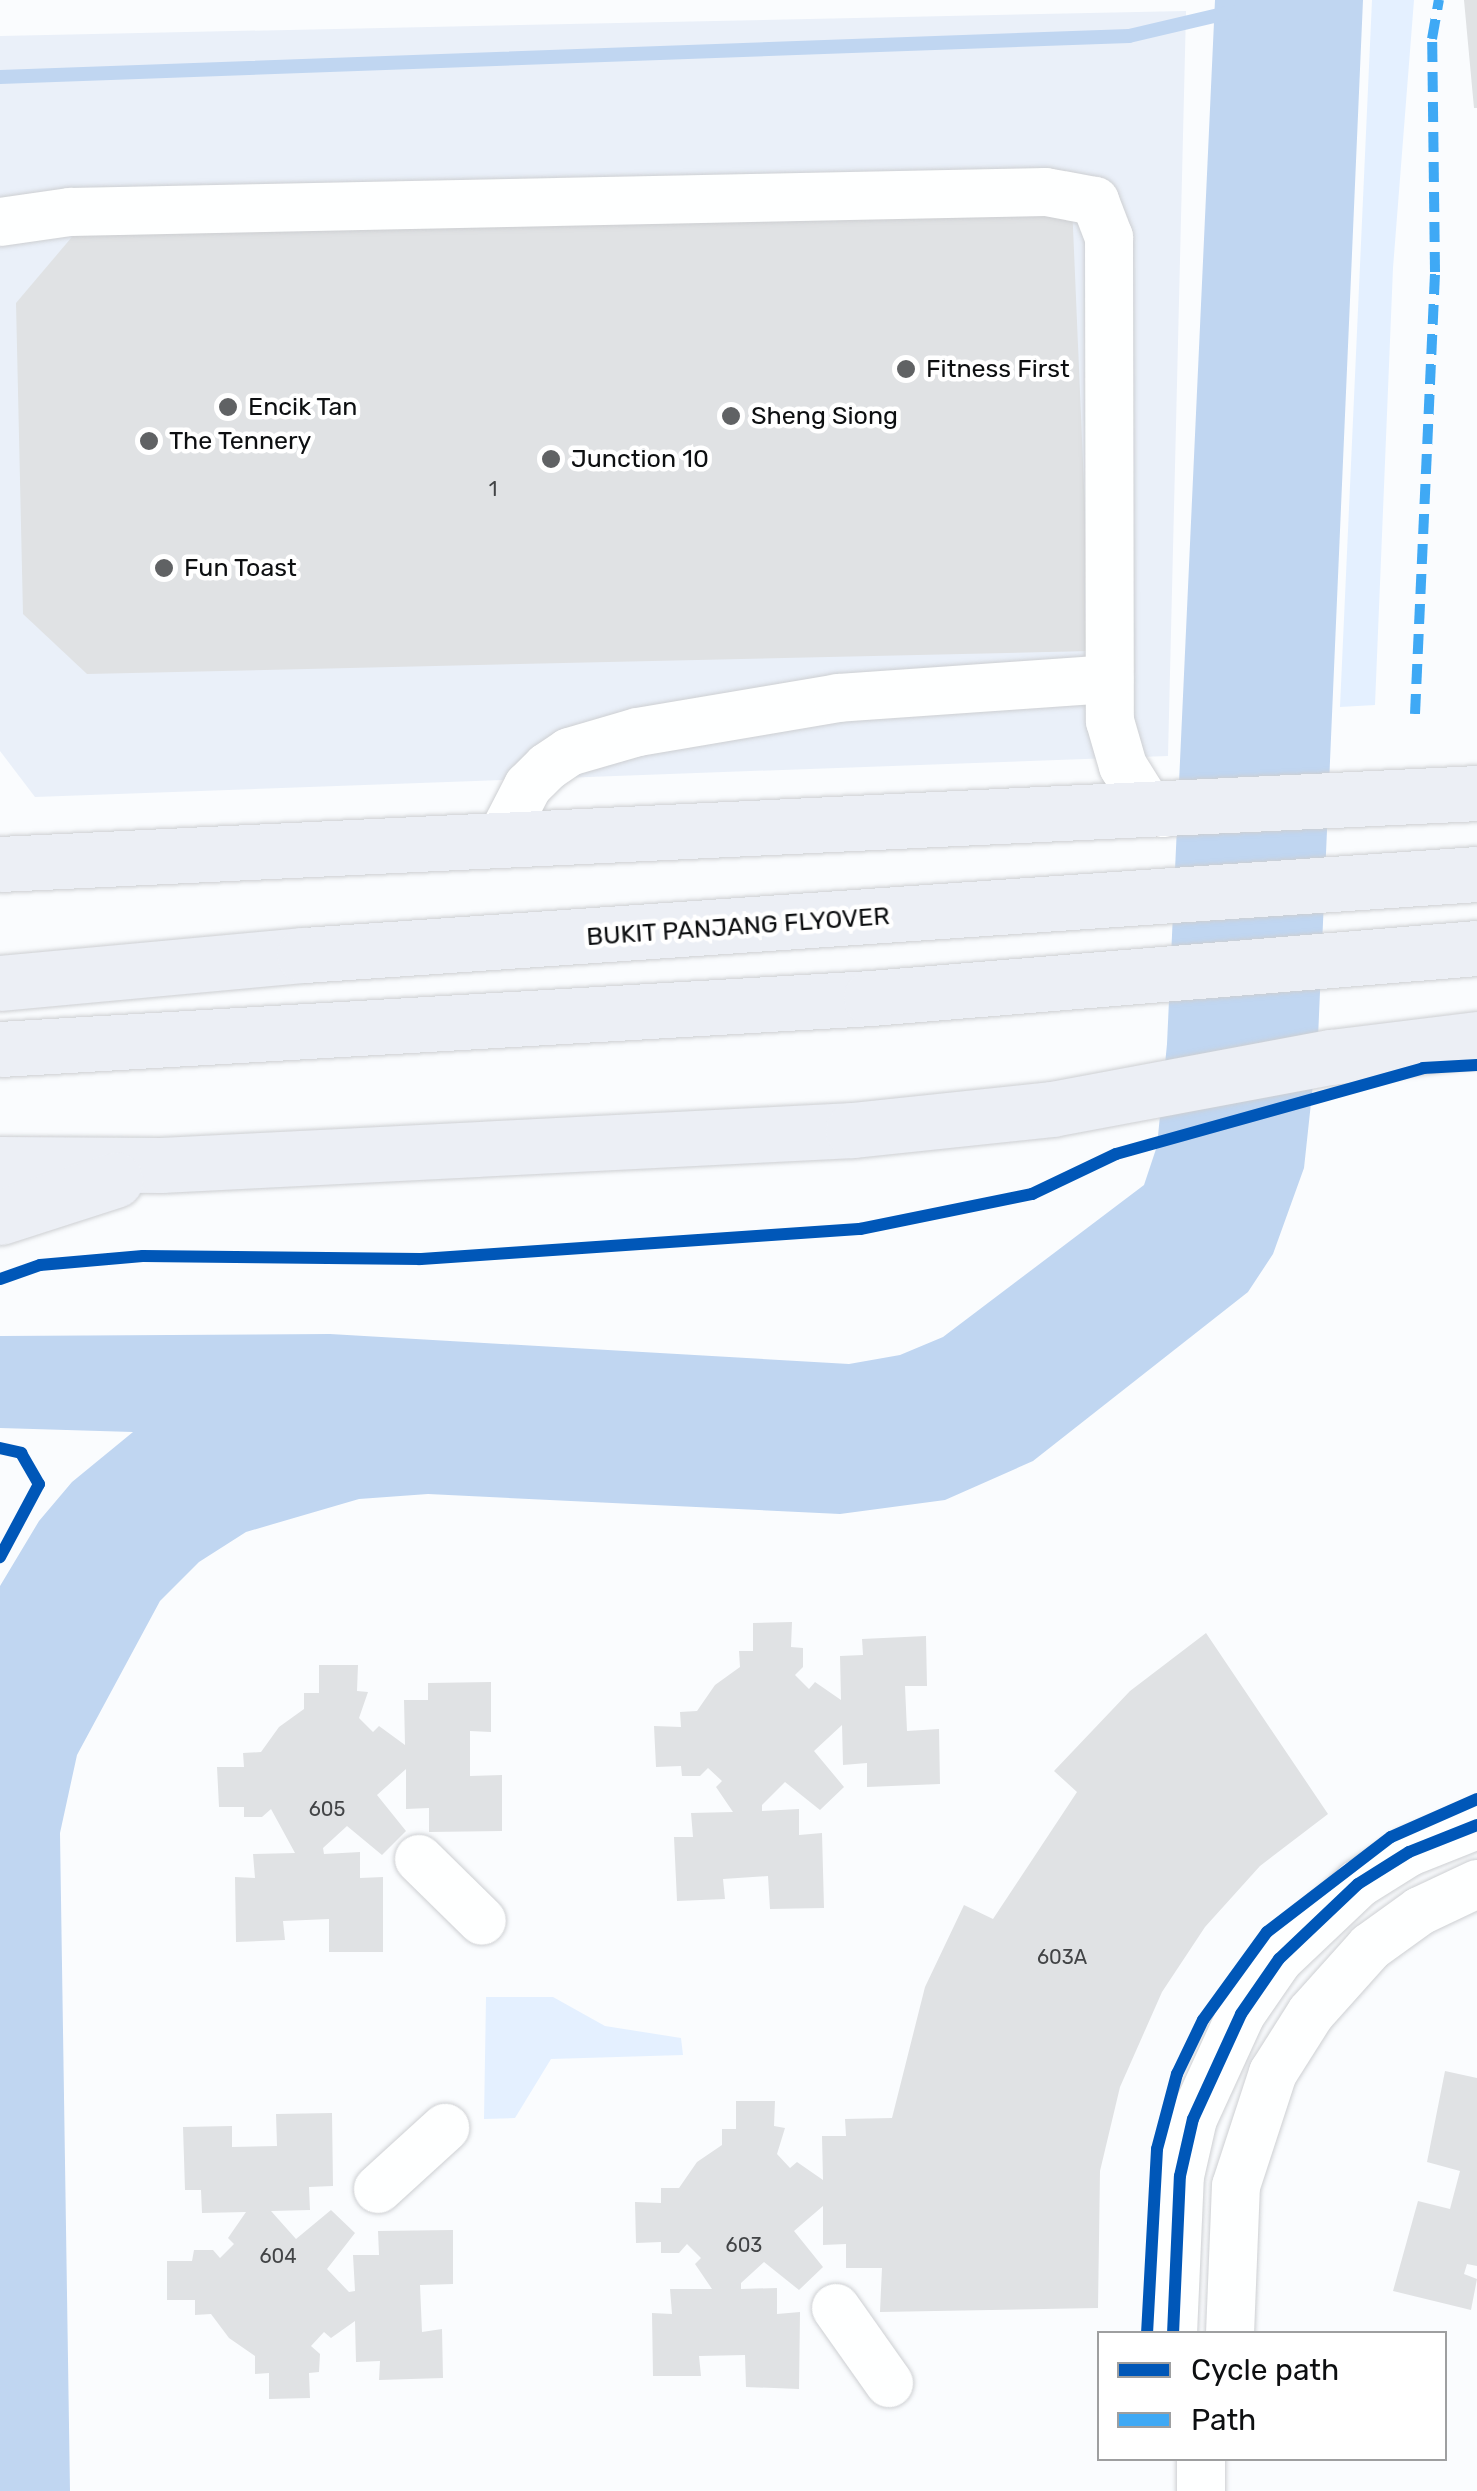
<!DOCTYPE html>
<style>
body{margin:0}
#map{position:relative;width:1477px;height:2491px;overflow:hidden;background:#fafcfe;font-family:Rubik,sans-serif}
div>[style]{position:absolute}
.built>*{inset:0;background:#eaf0f9}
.green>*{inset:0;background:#e4f0ff}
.water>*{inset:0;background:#c0d6f1}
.stream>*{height:14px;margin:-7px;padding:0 7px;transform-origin:7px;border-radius:7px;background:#c0d6f1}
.building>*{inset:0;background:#e0e2e4}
.roads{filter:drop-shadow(0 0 2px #cdcfd2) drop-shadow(0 0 2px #cdcfd2)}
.minor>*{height:48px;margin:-24px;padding:0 24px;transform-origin:24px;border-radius:24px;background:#feffff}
.highway>*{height:55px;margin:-27.5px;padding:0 27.5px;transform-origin:27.5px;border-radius:27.5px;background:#eceff5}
.quiet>*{height:10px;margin-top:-5px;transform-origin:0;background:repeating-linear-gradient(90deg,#3fa9f5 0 20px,transparent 0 30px)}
.cycleway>*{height:12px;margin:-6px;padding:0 6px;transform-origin:6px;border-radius:6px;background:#0057b8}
.dots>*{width:28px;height:28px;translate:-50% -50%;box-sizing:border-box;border:5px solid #fff;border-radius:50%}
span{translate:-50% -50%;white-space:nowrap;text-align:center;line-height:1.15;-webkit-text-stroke:9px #fff;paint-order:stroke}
.number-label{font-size:20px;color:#424446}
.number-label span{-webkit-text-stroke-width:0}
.poi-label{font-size:25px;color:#0d0f11}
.left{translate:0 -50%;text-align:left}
.street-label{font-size:25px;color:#0d0f11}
.legend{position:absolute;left:1097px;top:2331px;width:350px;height:130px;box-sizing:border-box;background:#fff;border:2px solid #9e9fa0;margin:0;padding:12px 18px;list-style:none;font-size:30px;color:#0d0f11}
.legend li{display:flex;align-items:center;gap:20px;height:50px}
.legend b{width:50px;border:2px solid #9e9fa0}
</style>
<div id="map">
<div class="built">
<div style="clip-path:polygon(1186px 11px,1168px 756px,35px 797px,0 751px,0 36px)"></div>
</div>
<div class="green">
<div style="clip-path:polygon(1372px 0,1414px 0,1393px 268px,1375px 705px,1340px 707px)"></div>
<div style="clip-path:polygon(486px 1997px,553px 1997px,605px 2026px,681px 2038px,683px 2055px,551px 2059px,515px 2118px,484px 2119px)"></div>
</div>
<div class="water">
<div style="clip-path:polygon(1215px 0,1363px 0,1318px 1038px,1304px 1168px,1273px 1254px,1248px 1292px,1033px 1461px,945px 1500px,840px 1514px,428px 1494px,359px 1499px,246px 1532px,199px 1562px,160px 1601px,77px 1755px,60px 1833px,70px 2491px,0 2491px,0 1586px,39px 1521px,72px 1482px,133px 1432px,0 1428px,0 1336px,330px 1334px,849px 1364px,900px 1355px,943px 1337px,1144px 1185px,1157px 1146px,1167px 1044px)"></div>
</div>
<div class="stream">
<div style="left:0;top:77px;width:1130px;rotate:-2.08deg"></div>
<div style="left:1129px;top:36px;width:105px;rotate:-13.2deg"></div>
</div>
<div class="building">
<div style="clip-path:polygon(1464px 0,1477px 0,1477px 108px,1474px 108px)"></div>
<div style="clip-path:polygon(1072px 204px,1091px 651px,87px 674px,23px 614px,16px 303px,77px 231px)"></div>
<div style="clip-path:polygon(792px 1622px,791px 1647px,803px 1648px,803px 1667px,795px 1675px,809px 1689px,815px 1682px,841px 1700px,840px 1656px,863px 1655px,862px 1639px,926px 1636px,927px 1686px,905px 1686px,907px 1731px,939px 1729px,940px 1784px,867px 1787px,867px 1763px,843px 1765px,842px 1725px,814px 1751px,844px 1787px,820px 1810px,785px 1782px,762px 1805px,762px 1811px,799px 1809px,799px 1835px,822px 1833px,824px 1908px,770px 1909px,768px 1876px,723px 1879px,725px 1899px,677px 1901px,674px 1837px,693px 1837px,691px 1813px,733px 1812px,716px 1787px,722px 1781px,708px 1768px,700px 1776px,682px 1776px,681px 1766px,656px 1767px,654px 1726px,681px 1727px,680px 1712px,697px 1711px,715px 1685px,740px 1667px,739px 1651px,753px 1651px,753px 1623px)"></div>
<div style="clip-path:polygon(1206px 1633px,1328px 1814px,1260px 1866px,1205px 1927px,1162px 1992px,1120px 2087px,1100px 2171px,1098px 2308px,880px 2312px,882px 2268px,846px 2268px,846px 2244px,823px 2245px,823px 2206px,794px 2231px,823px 2267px,799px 2290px,764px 2262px,741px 2283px,741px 2289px,777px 2288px,777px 2314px,800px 2312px,799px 2389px,746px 2387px,745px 2355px,699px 2356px,701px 2376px,653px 2376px,652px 2313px,672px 2314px,670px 2289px,712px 2289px,695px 2264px,701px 2258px,687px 2244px,679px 2253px,661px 2253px,661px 2242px,636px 2243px,635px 2202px,661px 2203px,661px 2188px,679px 2188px,697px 2162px,722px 2145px,722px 2129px,736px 2129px,736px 2101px,775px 2101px,774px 2126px,785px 2128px,777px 2154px,790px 2168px,797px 2162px,823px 2180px,822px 2136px,846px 2136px,845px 2119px,892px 2118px,925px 1987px,964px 1905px,993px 1919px,1077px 1792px,1054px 1771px,1130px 1691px)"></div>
<div style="clip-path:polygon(319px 1665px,358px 1665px,357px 1691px,368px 1692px,359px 1718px,373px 1732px,379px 1726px,405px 1745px,404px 1700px,428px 1700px,428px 1683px,491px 1682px,491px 1732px,470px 1731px,470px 1776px,502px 1775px,502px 1831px,429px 1832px,429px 1808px,406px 1809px,406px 1769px,377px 1795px,406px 1831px,382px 1855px,347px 1826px,323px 1848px,324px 1854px,360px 1852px,360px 1878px,383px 1877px,383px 1952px,329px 1952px,329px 1919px,283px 1921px,285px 1940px,236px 1942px,235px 1877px,255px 1878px,253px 1854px,295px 1853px,271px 1809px,262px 1817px,244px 1817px,244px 1807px,219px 1807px,217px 1767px,244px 1767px,243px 1753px,261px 1752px,279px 1727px,304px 1709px,304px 1693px,319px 1693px)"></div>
<div style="clip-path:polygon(1445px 2071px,1477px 2078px,1477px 2266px,1467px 2264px,1464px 2274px,1477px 2279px,1471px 2310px,1393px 2291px,1418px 2201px,1450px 2209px,1460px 2171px,1427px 2162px)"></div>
<div style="clip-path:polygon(332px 2113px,333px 2186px,309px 2187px,310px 2210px,271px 2211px,296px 2239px,331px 2210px,355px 2233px,327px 2269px,349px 2292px,355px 2291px,353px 2255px,379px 2255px,378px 2231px,453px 2230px,453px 2284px,420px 2285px,422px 2332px,442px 2329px,443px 2378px,379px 2380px,380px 2361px,356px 2362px,355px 2321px,331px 2338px,324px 2332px,311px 2346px,320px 2354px,319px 2372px,309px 2373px,310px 2398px,269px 2399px,269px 2373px,255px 2374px,255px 2356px,229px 2338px,211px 2314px,195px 2315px,195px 2300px,167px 2300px,167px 2261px,192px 2261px,194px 2250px,213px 2250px,220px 2258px,234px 2244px,228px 2238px,246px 2212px,202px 2213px,201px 2190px,185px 2190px,183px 2127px,232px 2126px,232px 2147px,277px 2146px,276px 2114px)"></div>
</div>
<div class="roads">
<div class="minor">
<div style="left:0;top:222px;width:71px;rotate:-8.1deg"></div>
<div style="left:70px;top:212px;width:976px;rotate:-1.17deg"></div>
<div style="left:1046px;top:192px;width:50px;rotate:10.4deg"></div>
<div style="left:1095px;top:201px;width:39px;rotate:69deg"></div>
<div style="left:1109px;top:237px;width:484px;rotate:89.9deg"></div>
<div style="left:1110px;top:721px;width:47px;rotate:73.9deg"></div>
<div style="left:1123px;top:766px;width:39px;rotate:58deg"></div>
<div style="left:1144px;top:799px;width:24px;rotate:36deg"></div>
<div style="left:501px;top:838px;width:59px;rotate:-62.6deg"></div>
<div style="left:528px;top:786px;width:27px;rotate:-45deg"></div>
<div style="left:547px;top:767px;width:27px;rotate:-34deg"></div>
<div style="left:569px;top:752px;width:72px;rotate:-16.2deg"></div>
<div style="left:638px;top:732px;width:203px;rotate:-9.6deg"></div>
<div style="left:838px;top:698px;width:272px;rotate:-4deg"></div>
<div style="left:419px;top:1859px;width:88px;rotate:44.5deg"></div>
<div style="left:378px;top:2189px;width:91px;rotate:-42.3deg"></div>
<div style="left:836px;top:2308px;width:92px;rotate:54.8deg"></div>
<div style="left:1173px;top:2334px;width:158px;rotate:-87.5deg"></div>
<div style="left:1180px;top:2176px;width:58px;rotate:-77.2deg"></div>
<div style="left:1193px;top:2119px;width:115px;rotate:-65.4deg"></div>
<div style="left:1241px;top:2014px;width:67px;rotate:-55.4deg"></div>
<div style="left:1279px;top:1959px;width:109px;rotate:-43.5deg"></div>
<div style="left:1358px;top:1884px;width:60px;rotate:-32.1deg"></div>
<div style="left:1409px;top:1852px;width:73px;rotate:-21.7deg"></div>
<div style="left:1230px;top:2334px;width:148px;rotate:-87.7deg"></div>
<div style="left:1236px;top:2186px;width:119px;rotate:-71.9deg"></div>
<div style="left:1273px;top:2073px;width:71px;rotate:-57.7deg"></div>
<div style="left:1311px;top:2013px;width:89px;rotate:-48.2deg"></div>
<div style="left:1370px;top:1947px;width:62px;rotate:-35.8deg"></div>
<div style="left:1420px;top:1911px;width:63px;rotate:-25.3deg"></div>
<div style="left:1201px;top:2458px;width:33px;rotate:90deg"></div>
</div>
<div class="highway">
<div style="left:0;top:864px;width:1479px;rotate:-2.75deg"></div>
<div style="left:0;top:983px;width:305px;rotate:-5.3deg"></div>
<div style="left:304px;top:955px;width:1176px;rotate:-3.95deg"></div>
<div style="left:0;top:1049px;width:872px;rotate:-3.35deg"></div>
<div style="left:871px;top:998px;width:608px;rotate:-4.72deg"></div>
<div style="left:0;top:1164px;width:161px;rotate:0.4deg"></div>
<div style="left:161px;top:1165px;width:693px;rotate:-2.9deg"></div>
<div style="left:853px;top:1130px;width:200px;rotate:-6deg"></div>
<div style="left:1052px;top:1109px;width:284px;rotate:-10.6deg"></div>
<div style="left:1331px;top:1057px;width:147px;rotate:-7deg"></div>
<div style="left:0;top:1217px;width:121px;rotate:-17.8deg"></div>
</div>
</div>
<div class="quiet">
<div style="left:1415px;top:714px;width:442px;rotate:-87.4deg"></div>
<div style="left:1435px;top:272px;width:233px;rotate:-90.7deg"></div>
<div style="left:1432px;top:39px;width:40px;rotate:-80deg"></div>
</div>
<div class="cycleway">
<div style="left:0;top:1279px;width:42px;rotate:-19.3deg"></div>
<div style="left:40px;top:1265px;width:103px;rotate:-5deg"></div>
<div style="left:143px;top:1256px;width:277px;rotate:0.6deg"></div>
<div style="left:420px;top:1259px;width:441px;rotate:-3.9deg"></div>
<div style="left:860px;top:1229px;width:176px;rotate:-11.5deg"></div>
<div style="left:1032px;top:1194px;width:93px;rotate:-25.5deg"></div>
<div style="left:1116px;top:1154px;width:319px;rotate:-15.6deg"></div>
<div style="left:1423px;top:1068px;width:54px;rotate:-3.2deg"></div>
<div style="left:0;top:1448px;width:22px;rotate:13deg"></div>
<div style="left:21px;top:1453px;width:36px;rotate:60deg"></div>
<div style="left:39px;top:1484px;width:83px;rotate:118.1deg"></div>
<div style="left:1147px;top:2334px;width:185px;rotate:-86.9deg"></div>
<div style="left:1157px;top:2149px;width:78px;rotate:-75.1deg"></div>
<div style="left:1177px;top:2074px;width:60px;rotate:-64.3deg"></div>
<div style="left:1203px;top:2020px;width:109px;rotate:-54deg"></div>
<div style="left:1267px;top:1932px;width:156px;rotate:-37.5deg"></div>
<div style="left:1391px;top:1837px;width:94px;rotate:-23.8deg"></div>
<div style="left:1173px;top:2334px;width:158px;rotate:-87.5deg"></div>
<div style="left:1180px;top:2176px;width:58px;rotate:-77.2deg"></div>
<div style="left:1193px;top:2119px;width:115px;rotate:-65.4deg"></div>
<div style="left:1241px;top:2014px;width:67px;rotate:-55.4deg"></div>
<div style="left:1279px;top:1959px;width:109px;rotate:-43.5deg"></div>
<div style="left:1358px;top:1884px;width:60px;rotate:-32.1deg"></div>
<div style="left:1409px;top:1852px;width:73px;rotate:-21.7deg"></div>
</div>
<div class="dots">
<div style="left:906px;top:369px;background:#606264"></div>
<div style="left:228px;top:407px;background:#606264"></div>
<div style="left:731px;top:416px;background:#606264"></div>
<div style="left:149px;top:441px;background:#606264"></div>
<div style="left:551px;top:459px;background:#606264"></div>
<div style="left:164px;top:568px;background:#606264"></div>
</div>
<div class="number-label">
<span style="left:493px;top:489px">1</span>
<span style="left:327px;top:1809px">605</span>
<span style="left:1062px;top:1957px">603A</span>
<span style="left:744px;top:2245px">603</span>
<span style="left:278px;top:2256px">604</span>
</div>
<div class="poi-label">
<span class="left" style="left:926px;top:369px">Fitness First</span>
<span class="left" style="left:248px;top:407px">Encik Tan</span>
<span class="left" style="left:751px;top:416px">Sheng Siong</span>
<span class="left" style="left:169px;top:441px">The Tennery</span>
<span class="left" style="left:571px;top:459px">Junction 10</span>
<span class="left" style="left:184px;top:568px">Fun Toast</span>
</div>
<div class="street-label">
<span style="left:738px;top:927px;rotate:-4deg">BUKIT PANJANG FLYOVER</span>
</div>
<ul class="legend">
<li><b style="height:12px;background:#0057b8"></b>Cycle path</li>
<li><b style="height:12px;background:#3fa9f5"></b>Path</li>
</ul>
</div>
